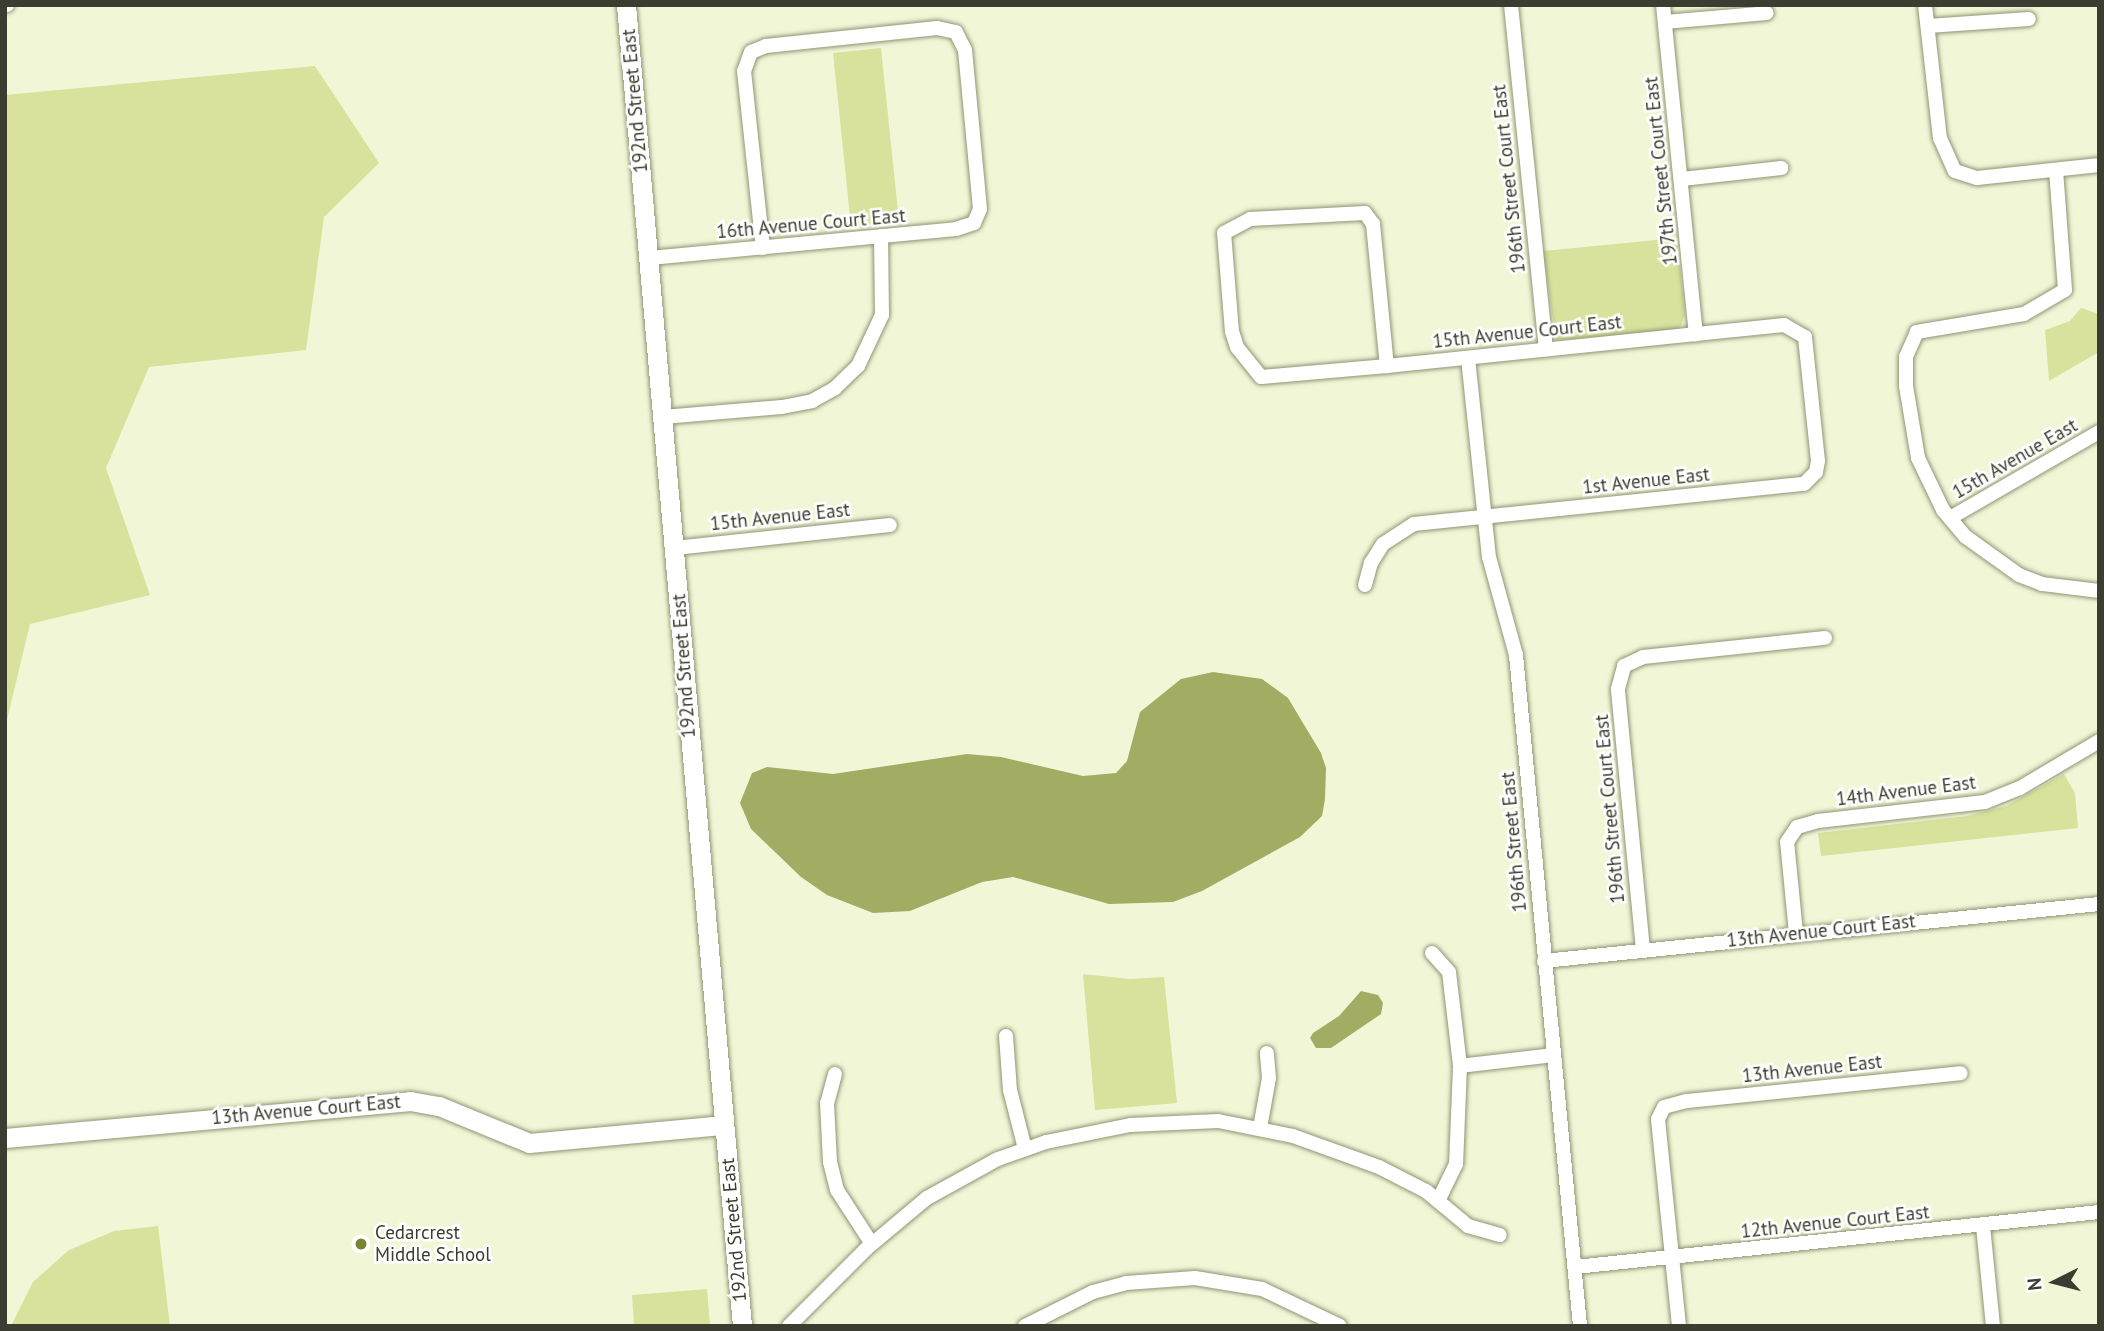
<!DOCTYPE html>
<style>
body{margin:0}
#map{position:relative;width:2104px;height:1331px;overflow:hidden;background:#f1f7d6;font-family:"PT Sans",sans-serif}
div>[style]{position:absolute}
.green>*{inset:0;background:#d8e29c}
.water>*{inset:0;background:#a2ac62}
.roads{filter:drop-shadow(0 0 2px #8f9476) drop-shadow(0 0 2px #8f9476)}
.minor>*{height:14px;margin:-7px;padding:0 7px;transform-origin:7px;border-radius:7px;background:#fff}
.tertiary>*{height:19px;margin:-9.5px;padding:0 9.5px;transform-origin:9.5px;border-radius:9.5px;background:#fff}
.dots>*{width:19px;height:19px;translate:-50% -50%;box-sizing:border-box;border:4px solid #fff;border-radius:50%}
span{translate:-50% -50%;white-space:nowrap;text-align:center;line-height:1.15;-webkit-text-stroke:5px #fff;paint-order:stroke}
.street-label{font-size:19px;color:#3b3d30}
.poi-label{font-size:19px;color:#3b3d30}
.left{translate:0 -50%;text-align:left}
.frame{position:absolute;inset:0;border:7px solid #3b3d30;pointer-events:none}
.north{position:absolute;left:2020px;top:1247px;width:70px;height:70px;-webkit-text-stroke:5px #fff;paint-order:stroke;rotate:264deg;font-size:19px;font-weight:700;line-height:28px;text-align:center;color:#3b3d30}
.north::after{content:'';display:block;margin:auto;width:24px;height:32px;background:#3b3d30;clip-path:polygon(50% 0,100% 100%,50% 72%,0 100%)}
</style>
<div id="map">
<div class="green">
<div style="clip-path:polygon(881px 48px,899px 221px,851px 226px,833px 53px)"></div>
<div style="clip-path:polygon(315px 66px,379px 163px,324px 217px,306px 350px,149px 367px,106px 468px,150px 595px,30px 624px,5px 728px,5px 95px)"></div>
<div style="clip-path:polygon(1677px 238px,1685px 314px,1681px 326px,1670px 333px,1556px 340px,1543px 251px)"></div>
<div style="clip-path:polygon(2081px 308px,2099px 314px,2099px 352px,2049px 381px,2045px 330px,2070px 321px)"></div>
<div style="clip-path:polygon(2064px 774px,2075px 793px,2078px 828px,1821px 856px,1818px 833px,1967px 816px,2006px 806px)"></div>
<div style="clip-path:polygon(1083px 974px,1130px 979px,1164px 977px,1177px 1103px,1095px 1110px)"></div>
<div style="clip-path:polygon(158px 1226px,170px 1326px,11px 1326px,33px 1282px,69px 1250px,114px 1231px)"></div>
<div style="clip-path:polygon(707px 1289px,710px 1326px,634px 1326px,632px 1295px)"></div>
</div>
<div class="water">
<div style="clip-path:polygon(1213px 672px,1262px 679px,1288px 698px,1321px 753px,1326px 768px,1325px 799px,1322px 816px,1300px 837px,1202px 891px,1173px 902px,1109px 904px,1013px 877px,982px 882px,910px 911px,873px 913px,827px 895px,801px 877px,751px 829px,740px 803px,752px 773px,767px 767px,833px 774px,967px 754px,1001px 757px,1083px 776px,1116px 773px,1127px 761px,1140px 712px,1181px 679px)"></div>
<div style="clip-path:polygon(1361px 991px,1378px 995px,1383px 1003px,1381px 1014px,1331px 1048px,1316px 1048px,1310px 1038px,1313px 1033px,1339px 1016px)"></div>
</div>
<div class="roads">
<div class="minor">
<div style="left:5px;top:5px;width:2px"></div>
<div style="left:1511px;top:5px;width:346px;rotate:84.2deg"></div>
<div style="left:1663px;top:5px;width:331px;rotate:84.3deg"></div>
<div style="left:1925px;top:5px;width:134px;rotate:83.6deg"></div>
<div style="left:1940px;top:138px;width:36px;rotate:66deg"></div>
<div style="left:1955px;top:171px;width:23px;rotate:18deg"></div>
<div style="left:1977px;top:178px;width:123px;rotate:-6.1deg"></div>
<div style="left:1665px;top:22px;width:102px;rotate:-5deg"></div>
<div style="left:1928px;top:26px;width:101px;rotate:-4deg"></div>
<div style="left:2056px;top:170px;width:120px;rotate:85.7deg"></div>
<div style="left:2065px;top:290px;width:48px;rotate:149.7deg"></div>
<div style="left:2024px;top:314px;width:109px;rotate:170.5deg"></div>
<div style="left:1917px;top:332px;width:27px;rotate:114deg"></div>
<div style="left:1906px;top:357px;width:29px;rotate:90deg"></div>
<div style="left:1906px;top:386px;width:73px;rotate:80.5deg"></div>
<div style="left:1918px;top:458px;width:58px;rotate:64.3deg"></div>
<div style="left:1943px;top:510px;width:35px;rotate:50deg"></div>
<div style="left:1966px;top:537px;width:65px;rotate:35.6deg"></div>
<div style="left:2019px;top:575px;width:25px;rotate:21deg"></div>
<div style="left:2042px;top:584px;width:57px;rotate:7deg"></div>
<div style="left:1682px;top:179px;width:100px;rotate:-6.3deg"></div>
<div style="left:650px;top:258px;width:307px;rotate:-5.4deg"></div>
<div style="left:956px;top:229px;width:19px;rotate:-18deg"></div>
<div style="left:974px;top:223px;width:15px;rotate:-67deg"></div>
<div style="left:980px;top:209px;width:160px;rotate:-95.4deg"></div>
<div style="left:965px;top:50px;width:20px;rotate:-117deg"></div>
<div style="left:956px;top:32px;width:19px;rotate:-168deg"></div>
<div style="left:937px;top:28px;width:172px;rotate:174deg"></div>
<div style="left:766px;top:46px;width:16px;rotate:158deg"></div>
<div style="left:751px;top:52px;width:20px;rotate:110deg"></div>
<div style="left:744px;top:71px;width:178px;rotate:83.9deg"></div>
<div style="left:1468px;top:358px;width:200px;rotate:84deg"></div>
<div style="left:1489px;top:557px;width:102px;rotate:74.6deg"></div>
<div style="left:1516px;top:655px;width:674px;rotate:84.55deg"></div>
<div style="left:663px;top:417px;width:119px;rotate:-4.8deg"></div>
<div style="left:782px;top:407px;width:31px;rotate:-11deg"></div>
<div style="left:812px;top:401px;width:26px;rotate:-29deg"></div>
<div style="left:835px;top:388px;width:32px;rotate:-44deg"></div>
<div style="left:858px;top:366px;width:56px;rotate:-64.8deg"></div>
<div style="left:882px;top:315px;width:79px;rotate:-90.7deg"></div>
<div style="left:1950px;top:518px;width:172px;rotate:-30deg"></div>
<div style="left:675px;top:548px;width:216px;rotate:-6.1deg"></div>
<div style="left:1365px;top:585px;width:23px;rotate:-75deg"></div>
<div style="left:1371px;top:563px;width:22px;rotate:-58deg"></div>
<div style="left:1383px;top:544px;width:37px;rotate:-33deg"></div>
<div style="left:1414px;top:524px;width:392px;rotate:-5.9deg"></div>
<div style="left:1804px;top:484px;width:17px;rotate:-45deg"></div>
<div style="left:1816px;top:472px;width:11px;rotate:-80deg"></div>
<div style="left:1818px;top:461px;width:125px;rotate:-96deg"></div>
<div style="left:1805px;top:337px;width:24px;rotate:-150deg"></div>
<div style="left:1784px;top:325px;width:399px;rotate:174.1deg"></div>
<div style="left:1387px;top:366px;width:126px;rotate:175deg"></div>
<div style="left:1261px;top:377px;width:38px;rotate:-129deg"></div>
<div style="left:1237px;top:347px;width:16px;rotate:-108deg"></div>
<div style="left:1232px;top:332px;width:99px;rotate:-94.6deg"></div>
<div style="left:1224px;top:233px;width:30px;rotate:-28deg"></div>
<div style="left:1250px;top:219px;width:115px;rotate:-3deg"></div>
<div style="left:1365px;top:213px;width:14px;rotate:54deg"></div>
<div style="left:1373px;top:224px;width:143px;rotate:84.4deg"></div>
<div style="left:1796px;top:933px;width:91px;rotate:-95.6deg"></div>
<div style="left:1787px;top:842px;width:18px;rotate:-56deg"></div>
<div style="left:1797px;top:827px;width:22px;rotate:-16deg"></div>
<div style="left:1818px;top:821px;width:168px;rotate:-6.5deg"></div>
<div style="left:1985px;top:802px;width:38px;rotate:-22deg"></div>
<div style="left:2020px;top:788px;width:92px;rotate:-30.7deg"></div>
<div style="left:1643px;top:950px;width:262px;rotate:-95.5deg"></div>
<div style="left:1618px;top:689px;width:24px;rotate:-75deg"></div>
<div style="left:1624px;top:666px;width:21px;rotate:-25deg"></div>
<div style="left:1643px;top:657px;width:183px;rotate:-6deg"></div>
<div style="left:1432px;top:953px;width:25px;rotate:48deg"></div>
<div style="left:1449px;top:972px;width:95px;rotate:83.3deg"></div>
<div style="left:1460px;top:1066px;width:98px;rotate:92.3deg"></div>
<div style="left:1456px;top:1164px;width:41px;rotate:115.9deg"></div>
<div style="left:1544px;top:961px;width:558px;rotate:-5.86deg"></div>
<div style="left:1006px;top:1036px;width:54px;rotate:85.8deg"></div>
<div style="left:1010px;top:1090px;width:61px;rotate:75.7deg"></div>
<div style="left:1460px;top:1066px;width:94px;rotate:-6.7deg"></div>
<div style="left:835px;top:1074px;width:30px;rotate:105deg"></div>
<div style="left:827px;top:1103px;width:59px;rotate:87.1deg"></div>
<div style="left:830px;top:1162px;width:29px;rotate:76deg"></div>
<div style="left:837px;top:1190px;width:64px;rotate:57.1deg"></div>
<div style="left:1260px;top:1128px;width:51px;rotate:-79.8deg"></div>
<div style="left:1269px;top:1078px;width:25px;rotate:-95deg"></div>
<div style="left:1983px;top:1226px;width:100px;rotate:84.3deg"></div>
<div style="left:1575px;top:1267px;width:527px;rotate:-5.99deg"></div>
<div style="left:789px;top:1326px;width:109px;rotate:-45deg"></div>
<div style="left:866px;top:1249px;width:80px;rotate:-39.9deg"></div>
<div style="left:927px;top:1198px;width:81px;rotate:-28.8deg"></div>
<div style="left:998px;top:1159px;width:51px;rotate:-19.5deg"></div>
<div style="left:1046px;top:1142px;width:86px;rotate:-11.4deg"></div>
<div style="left:1130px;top:1125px;width:88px;rotate:-2.6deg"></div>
<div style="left:1218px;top:1121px;width:76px;rotate:11.3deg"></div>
<div style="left:1293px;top:1136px;width:91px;rotate:19.8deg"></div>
<div style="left:1379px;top:1167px;width:53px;rotate:27.1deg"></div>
<div style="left:1426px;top:1191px;width:55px;rotate:39.8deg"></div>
<div style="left:1468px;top:1226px;width:33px;rotate:16deg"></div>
<div style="left:1025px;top:1326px;width:76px;rotate:-26.6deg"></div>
<div style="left:1093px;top:1292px;width:34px;rotate:-15deg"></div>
<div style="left:1126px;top:1283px;width:69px;rotate:-4.1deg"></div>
<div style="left:1195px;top:1278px;width:68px;rotate:9.3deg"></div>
<div style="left:1262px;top:1289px;width:86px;rotate:25.4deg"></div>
<div style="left:1679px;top:1326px;width:208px;rotate:-95.8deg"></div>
<div style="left:1658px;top:1119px;width:13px;rotate:-63deg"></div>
<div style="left:1664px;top:1107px;width:24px;rotate:-15deg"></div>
<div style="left:1687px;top:1101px;width:275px;rotate:-5.8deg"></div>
</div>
<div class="tertiary">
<div style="left:626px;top:5px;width:1326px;rotate:84.98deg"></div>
<div style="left:5px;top:1138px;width:407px;rotate:-5.2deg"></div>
<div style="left:410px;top:1101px;width:29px;rotate:10deg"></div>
<div style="left:439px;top:1106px;width:97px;rotate:22.3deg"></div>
<div style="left:529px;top:1143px;width:196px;rotate:-5.3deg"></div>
</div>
</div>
<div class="dots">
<div style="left:361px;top:1244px;background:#7b8430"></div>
</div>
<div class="street-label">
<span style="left:635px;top:101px;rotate:-95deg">192nd Street East</span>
<span style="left:1661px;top:171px;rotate:-96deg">197th Street Court East</span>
<span style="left:1509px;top:179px;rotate:-96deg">196th Street Court East</span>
<span style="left:811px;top:224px;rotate:-5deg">16th Avenue Court East</span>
<span style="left:1527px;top:332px;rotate:-6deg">15th Avenue Court East</span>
<span style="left:2015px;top:459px;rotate:-30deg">15th Avenue East</span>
<span style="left:1646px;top:481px;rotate:-6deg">1st Avenue East</span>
<span style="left:780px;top:517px;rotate:-6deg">15th Avenue East</span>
<span style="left:684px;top:666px;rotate:-94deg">192nd Street East</span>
<span style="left:1906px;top:791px;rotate:-7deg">14th Avenue East</span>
<span style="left:1610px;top:809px;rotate:-95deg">196th Street Court East</span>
<span style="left:1514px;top:842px;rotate:-95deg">196th Street East</span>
<span style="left:1821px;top:931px;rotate:-6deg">13th Avenue Court East</span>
<span style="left:1812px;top:1069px;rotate:-6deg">13th Avenue East</span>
<span style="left:306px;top:1110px;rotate:-5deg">13th Avenue Court East</span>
<span style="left:1835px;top:1222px;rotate:-6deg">12th Avenue Court East</span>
<span style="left:734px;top:1230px;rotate:-95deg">192nd Street East</span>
</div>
<div class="poi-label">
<span class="left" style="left:375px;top:1244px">Cedarcrest<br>Middle School</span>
</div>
<div class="frame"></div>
<div class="north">N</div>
</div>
